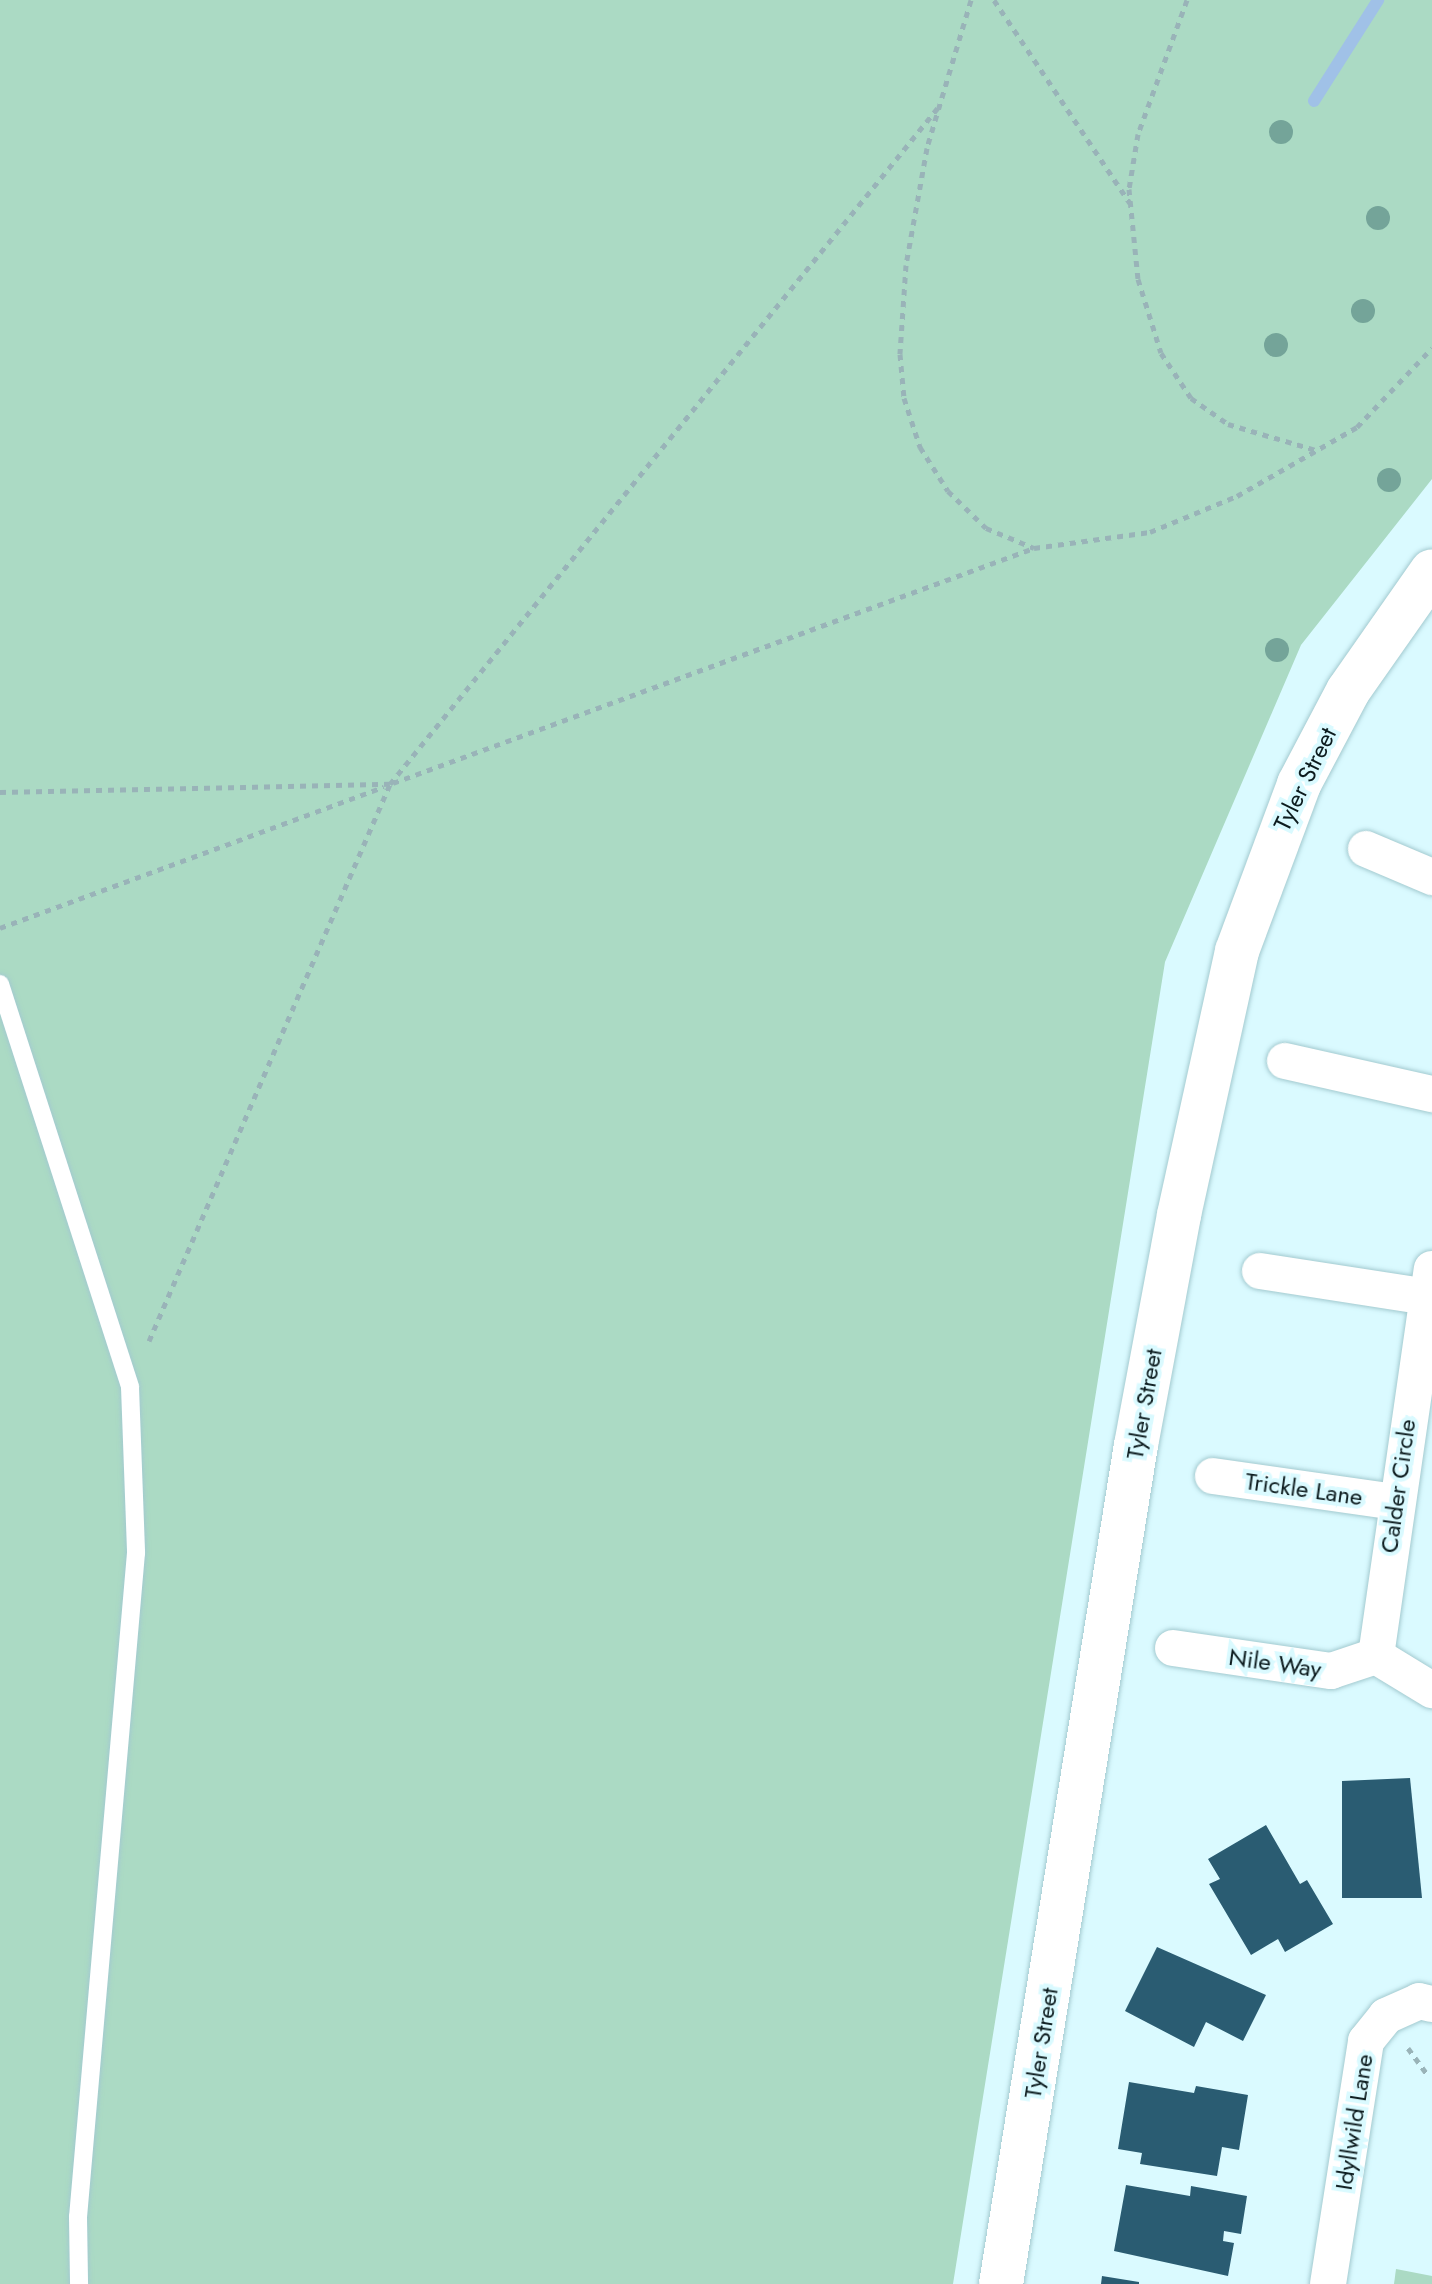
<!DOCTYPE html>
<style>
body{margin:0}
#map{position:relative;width:1432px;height:2284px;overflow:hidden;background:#dafaff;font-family:Jost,sans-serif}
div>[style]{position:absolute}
.green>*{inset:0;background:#abdac4}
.stream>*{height:12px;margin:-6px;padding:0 6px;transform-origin:6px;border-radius:6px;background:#a0c1e7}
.building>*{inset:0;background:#2a5c72}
.path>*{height:5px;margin-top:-2.5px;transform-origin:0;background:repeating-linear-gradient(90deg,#99b3b8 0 6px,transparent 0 12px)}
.roads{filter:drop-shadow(0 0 2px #a3cad0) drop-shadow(0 0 2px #a3cad0)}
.service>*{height:18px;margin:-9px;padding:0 9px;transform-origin:9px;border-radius:9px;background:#fff}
.minor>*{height:36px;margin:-18px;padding:0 18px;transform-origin:18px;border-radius:18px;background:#fff}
.secondary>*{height:44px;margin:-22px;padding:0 22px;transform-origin:22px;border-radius:22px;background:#fff}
.trees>*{width:24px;height:24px;margin:-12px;border-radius:50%;background:#74a499}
span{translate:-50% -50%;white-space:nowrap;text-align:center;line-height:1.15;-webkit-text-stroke:8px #dafaff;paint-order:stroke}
.street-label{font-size:24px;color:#0c1b1e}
</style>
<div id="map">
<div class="green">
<div style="clip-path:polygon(0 0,1432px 0,1432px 479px,1301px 645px,1165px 962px,953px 2284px,0 2284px)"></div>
<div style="clip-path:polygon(1396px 2269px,1432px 2276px,1432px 2284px,1394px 2284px)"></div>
</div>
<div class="stream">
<div style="left:1314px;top:101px;width:120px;rotate:-57.6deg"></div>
</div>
<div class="building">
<div style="clip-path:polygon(1410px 1778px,1422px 1898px,1342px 1898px,1342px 1781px)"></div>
<div style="clip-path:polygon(1266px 1825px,1300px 1884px,1307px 1880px,1333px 1924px,1285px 1952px,1278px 1939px,1251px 1955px,1209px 1884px,1220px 1879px,1208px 1859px)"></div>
<div style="clip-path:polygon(1157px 1947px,1266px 1995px,1243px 2041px,1206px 2022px,1194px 2047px,1125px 2011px)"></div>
<div style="clip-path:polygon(1129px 2082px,1194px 2093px,1196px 2086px,1248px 2095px,1239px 2150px,1222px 2147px,1217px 2176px,1140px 2164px,1142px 2153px,1118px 2149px)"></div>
<div style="clip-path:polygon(1126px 2185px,1190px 2196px,1191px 2186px,1247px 2196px,1241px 2234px,1224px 2231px,1223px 2241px,1234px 2243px,1228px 2276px,1114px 2251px)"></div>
<div style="clip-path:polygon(1102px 2276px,1139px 2282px,1139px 2284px,1101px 2284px)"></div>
</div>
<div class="path">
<div style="left:971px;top:0;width:154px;rotate:106.6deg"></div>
<div style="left:927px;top:148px;width:119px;rotate:100.2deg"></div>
<div style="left:906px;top:265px;width:89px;rotate:93.9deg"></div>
<div style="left:900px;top:354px;width:44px;rotate:84.8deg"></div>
<div style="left:904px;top:398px;width:52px;rotate:71.9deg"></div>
<div style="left:920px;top:447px;width:52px;rotate:57.5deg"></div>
<div style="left:948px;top:491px;width:53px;rotate:44.2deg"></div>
<div style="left:986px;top:528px;width:52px;rotate:22.6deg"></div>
<div style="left:1034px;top:548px;width:117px;rotate:-7.9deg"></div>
<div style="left:1150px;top:532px;width:94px;rotate:-22.5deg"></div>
<div style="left:1237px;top:496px;width:138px;rotate:-29.9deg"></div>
<div style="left:1357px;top:427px;width:109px;rotate:-46.5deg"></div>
<div style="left:994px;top:0;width:244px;rotate:56.2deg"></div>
<div style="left:1187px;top:0;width:143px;rotate:110.1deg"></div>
<div style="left:1138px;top:134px;width:56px;rotate:99.3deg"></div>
<div style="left:1129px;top:189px;width:90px;rotate:84.3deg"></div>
<div style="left:1138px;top:279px;width:77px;rotate:72.7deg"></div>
<div style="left:1161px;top:353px;width:54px;rotate:56.3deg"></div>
<div style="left:1191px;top:398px;width:45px;rotate:35.1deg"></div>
<div style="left:1228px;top:424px;width:92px;rotate:16.5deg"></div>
<div style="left:393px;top:783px;width:683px;rotate:-20.13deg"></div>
<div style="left:0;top:792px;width:390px;rotate:-1.2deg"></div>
<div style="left:390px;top:784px;width:874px;rotate:-50.99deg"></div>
<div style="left:0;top:928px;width:409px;rotate:-20.2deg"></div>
<div style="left:149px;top:1341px;width:607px;rotate:-66.6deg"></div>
<div style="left:1408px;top:2048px;width:31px;rotate:54deg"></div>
</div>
<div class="roads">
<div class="service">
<div style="left:0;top:984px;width:423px;rotate:72.1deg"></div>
<div style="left:130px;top:1387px;width:166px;rotate:87.9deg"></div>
<div style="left:136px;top:1553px;width:667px;rotate:94.99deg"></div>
<div style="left:78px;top:2217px;width:67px;rotate:89.1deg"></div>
</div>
<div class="minor">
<div style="left:1366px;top:849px;width:72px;rotate:23deg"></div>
<div style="left:1285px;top:1061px;width:151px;rotate:12.7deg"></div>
<div style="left:1260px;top:1271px;width:169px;rotate:8.8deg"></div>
<div style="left:1213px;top:1476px;width:184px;rotate:8.1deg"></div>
<div style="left:1173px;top:1648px;width:160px;rotate:8.3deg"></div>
<div style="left:1331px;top:1671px;width:47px;rotate:-18.4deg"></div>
<div style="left:1376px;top:1656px;width:391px;rotate:-81.8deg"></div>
<div style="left:1376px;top:1656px;width:66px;rotate:31.3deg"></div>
<div style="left:1328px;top:2284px;width:246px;rotate:-81.1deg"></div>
<div style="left:1366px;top:2041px;width:32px;rotate:-51deg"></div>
<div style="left:1386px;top:2016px;width:36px;rotate:-24deg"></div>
<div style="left:1419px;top:2001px;width:13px;rotate:13deg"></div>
</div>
<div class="secondary">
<div style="left:1001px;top:2284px;width:850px;rotate:-80.86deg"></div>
<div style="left:1136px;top:1445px;width:234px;rotate:-79.4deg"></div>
<div style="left:1179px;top:1215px;width:270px;rotate:-77.6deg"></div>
<div style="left:1237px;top:951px;width:178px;rotate:-69.6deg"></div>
<div style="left:1299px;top:784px;width:105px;rotate:-62.2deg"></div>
<div style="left:1348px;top:691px;width:146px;rotate:-55deg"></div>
</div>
</div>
<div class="trees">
<div style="left:1281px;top:132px"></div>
<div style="left:1378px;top:218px"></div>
<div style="left:1363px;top:311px"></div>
<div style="left:1276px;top:345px"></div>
<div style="left:1389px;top:480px"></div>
<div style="left:1277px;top:650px"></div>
</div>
<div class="street-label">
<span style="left:1305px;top:779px;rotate:-64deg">Tyler Street</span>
<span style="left:1144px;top:1404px;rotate:-80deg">Tyler Street</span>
<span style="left:1398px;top:1486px;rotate:-82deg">Calder Circle</span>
<span style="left:1304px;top:1489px;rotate:8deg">Trickle Lane</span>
<span style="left:1275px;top:1663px;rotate:8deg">Nile Way</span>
<span style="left:1041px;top:2043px;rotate:-81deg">Tyler Street</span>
<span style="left:1354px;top:2122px;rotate:-81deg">Idyllwild Lane</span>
</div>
</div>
